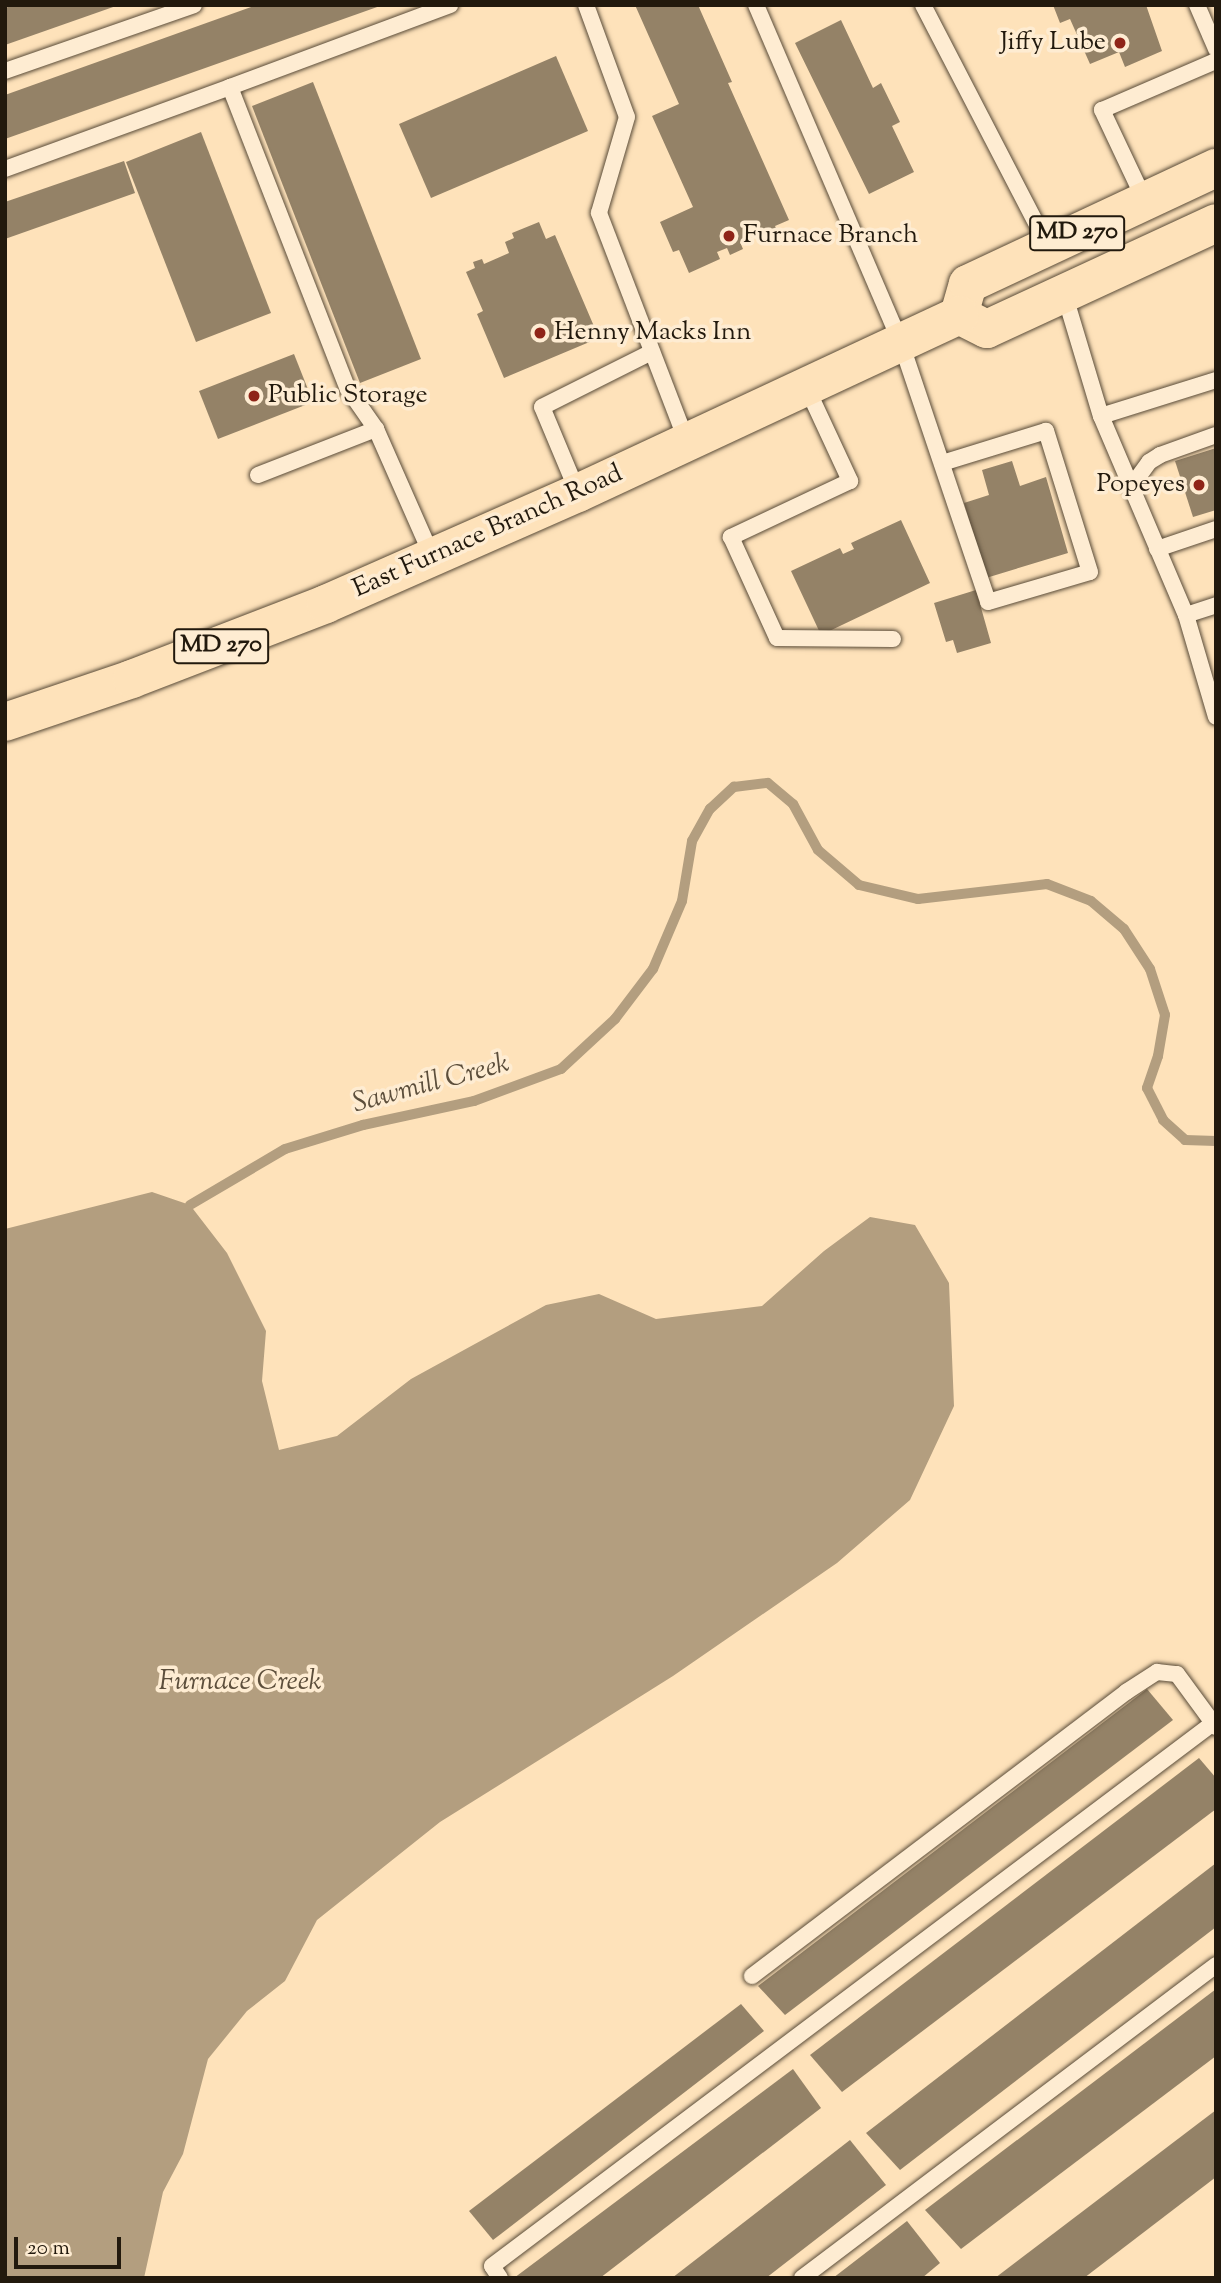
<!DOCTYPE html>
<style>
body{margin:0}
#map{position:relative;width:1221px;height:2283px;overflow:hidden;background:#fee2ba;font-family:"Sorts Mill Goudy",serif}
div>[style]{position:absolute}
.water>*{inset:0;background:#b39e7f}
.stream>*{height:10px;margin:-5px;padding:0 5px;transform-origin:5px;border-radius:5px;background:#b39e7f}
.building>*{inset:0;background:#948267}
.roads{filter:drop-shadow(0 0 2px #594b38) drop-shadow(0 0 2px #594b38)}
.lane>*{height:16px;margin:-8px;padding:0 8px;transform-origin:8px;border-radius:8px;background:#feecd2}
.primary>*{height:38px;margin:-19px;padding:0 19px;transform-origin:19px;border-radius:19px;background:#fee2ba}
.dots>*{width:19px;height:19px;translate:-50% -50%;box-sizing:border-box;border:4px solid #feecd2;border-radius:50%}
span{translate:-50% -50%;white-space:nowrap;text-align:center;line-height:1.15;-webkit-text-stroke:7px #feecd2;paint-order:stroke}
.shield-label span{padding:2px 5px;background:#feecd2;border:2px solid;border-radius:5px;-webkit-text-stroke-width:0}
.shield-label{font-size:24px;color:#22190d;font-weight:700}
.poi-label{font-size:26px;color:#22190d}
.right{translate:-100% -50%;text-align:right}
.left{translate:0 -50%;text-align:left}
.street-label{font-size:26px;color:#22190d}
.water-label{font-size:28px;color:#5c4e3b;font-style:italic}
.frame{position:absolute;inset:0;border:7px solid #22190d;pointer-events:none}
.scale{position:absolute;left:14px;top:2237px;width:107px;height:32px;box-sizing:border-box;border:4px solid #22190d;border-top:0;padding-left:9px;font-size:21px;line-height:24px;white-space:nowrap;color:#22190d;-webkit-text-stroke:5px #feecd2;paint-order:stroke}
</style>
<div id="map">
<div class="water">
<div style="clip-path:polygon(152px 1192px,190px 1205px,227px 1253px,266px 1331px,262px 1381px,279px 1450px,337px 1436px,411px 1379px,546px 1305px,599px 1294px,656px 1319px,762px 1306px,824px 1251px,870px 1217px,915px 1225px,949px 1283px,954px 1406px,910px 1500px,837px 1563px,673px 1676px,440px 1822px,317px 1920px,285px 1981px,247px 2011px,208px 2059px,183px 2154px,163px 2192px,144px 2278px,5px 2278px,5px 1229px)"></div>
</div>
<div class="stream">
<div style="left:190px;top:1205px;width:110px;rotate:-30.5deg"></div>
<div style="left:285px;top:1149px;width:82px;rotate:-17.1deg"></div>
<div style="left:363px;top:1125px;width:114px;rotate:-12.2deg"></div>
<div style="left:474px;top:1101px;width:93px;rotate:-20.2deg"></div>
<div style="left:561px;top:1069px;width:74px;rotate:-42.8deg"></div>
<div style="left:615px;top:1019px;width:63px;rotate:-52.8deg"></div>
<div style="left:653px;top:969px;width:74px;rotate:-66.9deg"></div>
<div style="left:682px;top:901px;width:61px;rotate:-80.5deg"></div>
<div style="left:692px;top:841px;width:37px;rotate:-61deg"></div>
<div style="left:710px;top:809px;width:33px;rotate:-43deg"></div>
<div style="left:734px;top:787px;width:34px;rotate:-7deg"></div>
<div style="left:768px;top:783px;width:33px;rotate:40deg"></div>
<div style="left:793px;top:804px;width:52px;rotate:61.5deg"></div>
<div style="left:818px;top:850px;width:54px;rotate:40.5deg"></div>
<div style="left:859px;top:885px;width:61px;rotate:13.3deg"></div>
<div style="left:918px;top:899px;width:130px;rotate:-6.6deg"></div>
<div style="left:1047px;top:884px;width:47px;rotate:21.1deg"></div>
<div style="left:1091px;top:901px;width:43px;rotate:40.3deg"></div>
<div style="left:1124px;top:929px;width:48px;rotate:57deg"></div>
<div style="left:1150px;top:969px;width:48px;rotate:71.9deg"></div>
<div style="left:1165px;top:1015px;width:42px;rotate:99.7deg"></div>
<div style="left:1158px;top:1056px;width:34px;rotate:109deg"></div>
<div style="left:1147px;top:1088px;width:36px;rotate:63deg"></div>
<div style="left:1163px;top:1120px;width:30px;rotate:42deg"></div>
<div style="left:1185px;top:1140px;width:31px;rotate:2deg"></div>
</div>
<div class="building">
<div style="clip-path:polygon(14px 5px,116px 5px,116px 6px,5px 45px,5px 8px)"></div>
<div style="clip-path:polygon(257px 5px,380px 6px,5px 139px,5px 95px)"></div>
<div style="clip-path:polygon(635px 5px,698px 5px,732px 82px,728px 83px,789px 220px,775px 226px,778px 232px,763px 239px,760px 233px,740px 242px,743px 249px,730px 255px,727px 248px,717px 252px,720px 259px,689px 273px,679px 250px,673px 252px,660px 222px,693px 207px,652px 116px,679px 104px)"></div>
<div style="clip-path:polygon(1053px 5px,1146px 5px,1162px 51px,1125px 67px,1119px 52px,1090px 64px,1070px 19px,1060px 23px)"></div>
<div style="clip-path:polygon(841px 20px,873px 88px,881px 83px,900px 122px,892px 126px,914px 172px,869px 194px,795px 43px)"></div>
<div style="clip-path:polygon(556px 56px,588px 131px,431px 198px,399px 124px)"></div>
<div style="clip-path:polygon(313px 82px,421px 359px,360px 383px,252px 106px)"></div>
<div style="clip-path:polygon(201px 132px,271px 313px,196px 342px,126px 162px)"></div>
<div style="clip-path:polygon(124px 161px,135px 193px,5px 239px,5px 202px)"></div>
<div style="clip-path:polygon(539px 222px,546px 239px,555px 235px,599px 338px,504px 378px,477px 314px,483px 311px,466px 272px,475px 268px,473px 262px,482px 259px,484px 264px,509px 253px,505px 242px,514px 238px,512px 233px)"></div>
<div style="clip-path:polygon(294px 354px,313px 402px,218px 439px,199px 391px)"></div>
<div style="clip-path:polygon(1216px 448px,1216px 510px,1193px 517px,1175px 461px)"></div>
<div style="clip-path:polygon(1012px 461px,1020px 486px,1046px 477px,1068px 553px,986px 578px,964px 503px,989px 495px,982px 470px)"></div>
<div style="clip-path:polygon(901px 520px,930px 583px,821px 635px,791px 571px,840px 548px,843px 554px,854px 549px,851px 543px)"></div>
<div style="clip-path:polygon(976px 590px,991px 643px,957px 653px,953px 640px,946px 642px,934px 603px)"></div>
<div style="clip-path:polygon(1147px 1689px,1173px 1720px,785px 2015px,758px 1986px)"></div>
<div style="clip-path:polygon(1199px 1758px,1216px 1778px,1216px 1809px,842px 2092px,810px 2055px)"></div>
<div style="clip-path:polygon(1216px 1863px,1216px 1927px,900px 2170px,866px 2133px)"></div>
<div style="clip-path:polygon(1216px 1989px,1216px 2056px,961px 2249px,925px 2210px)"></div>
<div style="clip-path:polygon(741px 2004px,764px 2031px,493px 2240px,469px 2211px)"></div>
<div style="clip-path:polygon(793px 2069px,821px 2108px,600px 2278px,514px 2278px)"></div>
<div style="clip-path:polygon(1216px 2110px,1216px 2177px,1084px 2278px,995px 2278px)"></div>
<div style="clip-path:polygon(850px 2140px,886px 2185px,766px 2278px,672px 2278px)"></div>
<div style="clip-path:polygon(907px 2221px,940px 2263px,922px 2278px,833px 2278px)"></div>
</div>
<div class="roads">
<div class="lane">
<div style="left:586px;top:5px;width:119px;rotate:69.9deg"></div>
<div style="left:627px;top:117px;width:100px;rotate:106.3deg"></div>
<div style="left:599px;top:213px;width:245px;rotate:69deg"></div>
<div style="left:756px;top:5px;width:368px;rotate:66.8deg"></div>
<div style="left:901px;top:343px;width:273px;rotate:71.4deg"></div>
<div style="left:988px;top:602px;width:106px;rotate:-16.4deg"></div>
<div style="left:1090px;top:572px;width:148px;rotate:-107.3deg"></div>
<div style="left:1046px;top:431px;width:109px;rotate:162.9deg"></div>
<div style="left:923px;top:5px;width:271px;rotate:62.6deg"></div>
<div style="left:1197px;top:5px;width:48px;rotate:66.6deg"></div>
<div style="left:5px;top:71px;width:200px;rotate:-19.2deg"></div>
<div style="left:230px;top:87px;width:235px;rotate:-20.4deg"></div>
<div style="left:5px;top:169px;width:239px;rotate:-20deg"></div>
<div style="left:230px;top:87px;width:324px;rotate:68.7deg"></div>
<div style="left:348px;top:389px;width:49px;rotate:55deg"></div>
<div style="left:376px;top:429px;width:141px;rotate:66.2deg"></div>
<div style="left:1145px;top:201px;width:101px;rotate:-115.3deg"></div>
<div style="left:1102px;top:110px;width:124px;rotate:-23.3deg"></div>
<div style="left:1064px;top:293px;width:128px;rotate:73.3deg"></div>
<div style="left:1101px;top:416px;width:121px;rotate:-17.4deg"></div>
<div style="left:806px;top:386px;width:105px;rotate:65.1deg"></div>
<div style="left:850px;top:481px;width:132px;rotate:154.8deg"></div>
<div style="left:731px;top:537px;width:111px;rotate:65.5deg"></div>
<div style="left:777px;top:638px;width:116px;rotate:0.5deg"></div>
<div style="left:1101px;top:416px;width:216px;rotate:66.9deg"></div>
<div style="left:1186px;top:615px;width:32px;rotate:-18deg"></div>
<div style="left:258px;top:475px;width:127px;rotate:-21.3deg"></div>
<div style="left:1131px;top:487px;width:31px;rotate:-54deg"></div>
<div style="left:1149px;top:462px;width:13px;rotate:-32deg"></div>
<div style="left:1160px;top:455px;width:59px;rotate:-19.7deg"></div>
<div style="left:578px;top:493px;width:93px;rotate:-112.7deg"></div>
<div style="left:542px;top:407px;width:123px;rotate:-26.6deg"></div>
<div style="left:1157px;top:549px;width:62px;rotate:-18.7deg"></div>
<div style="left:1186px;top:615px;width:106px;rotate:73.6deg"></div>
<div style="left:752px;top:1976px;width:470px;rotate:-37.2deg"></div>
<div style="left:1126px;top:1692px;width:37px;rotate:-33deg"></div>
<div style="left:1157px;top:1672px;width:20px;rotate:6deg"></div>
<div style="left:1177px;top:1674px;width:66px;rotate:53.7deg"></div>
<div style="left:500px;top:2278px;width:14px;rotate:-124deg"></div>
<div style="left:492px;top:2266px;width:903px;rotate:-36.98deg"></div>
<div style="left:802px;top:2278px;width:519px;rotate:-37.09deg"></div>
</div>
<div class="primary">
<div style="left:959px;top:315px;width:32px;rotate:-74deg"></div>
<div style="left:968px;top:284px;width:274px;rotate:-25.1deg"></div>
<div style="left:959px;top:315px;width:31px;rotate:27deg"></div>
<div style="left:987px;top:329px;width:252px;rotate:-24.8deg"></div>
<div style="left:5px;top:722px;width:134px;rotate:-18.7deg"></div>
<div style="left:132px;top:679px;width:208px;rotate:-21.1deg"></div>
<div style="left:326px;top:604px;width:275px;rotate:-23.8deg"></div>
<div style="left:578px;top:493px;width:421px;rotate:-25deg"></div>
</div>
</div>
<div class="dots">
<div style="left:1120px;top:43px;background:#8f2418"></div>
<div style="left:729px;top:236px;background:#8f2418"></div>
<div style="left:540px;top:333px;background:#8f2418"></div>
<div style="left:254px;top:396px;background:#8f2418"></div>
<div style="left:1199px;top:485px;background:#8f2418"></div>
</div>
<div class="shield-label">
<span style="left:1077px;top:233px">MD 270</span>
<span style="left:221px;top:646px">MD 270</span>
</div>
<div class="poi-label">
<span class="right" style="left:1106px;top:43px">Jiffy Lube</span>
<span class="left" style="left:743px;top:236px">Furnace Branch</span>
<span class="left" style="left:554px;top:333px">Henny Macks Inn</span>
<span class="left" style="left:268px;top:396px">Public Storage</span>
<span class="right" style="left:1185px;top:485px">Popeyes</span>
</div>
<div class="street-label">
<span style="left:488px;top:532px;rotate:-24deg">East Furnace Branch Road</span>
</div>
<div class="water-label">
<span style="left:431px;top:1084px;rotate:-15deg">Sawmill Creek</span>
<span style="left:240px;top:1682px">Furnace Creek</span>
</div>
<div class="frame"></div>
<div class="scale">20 m</div>
</div>
